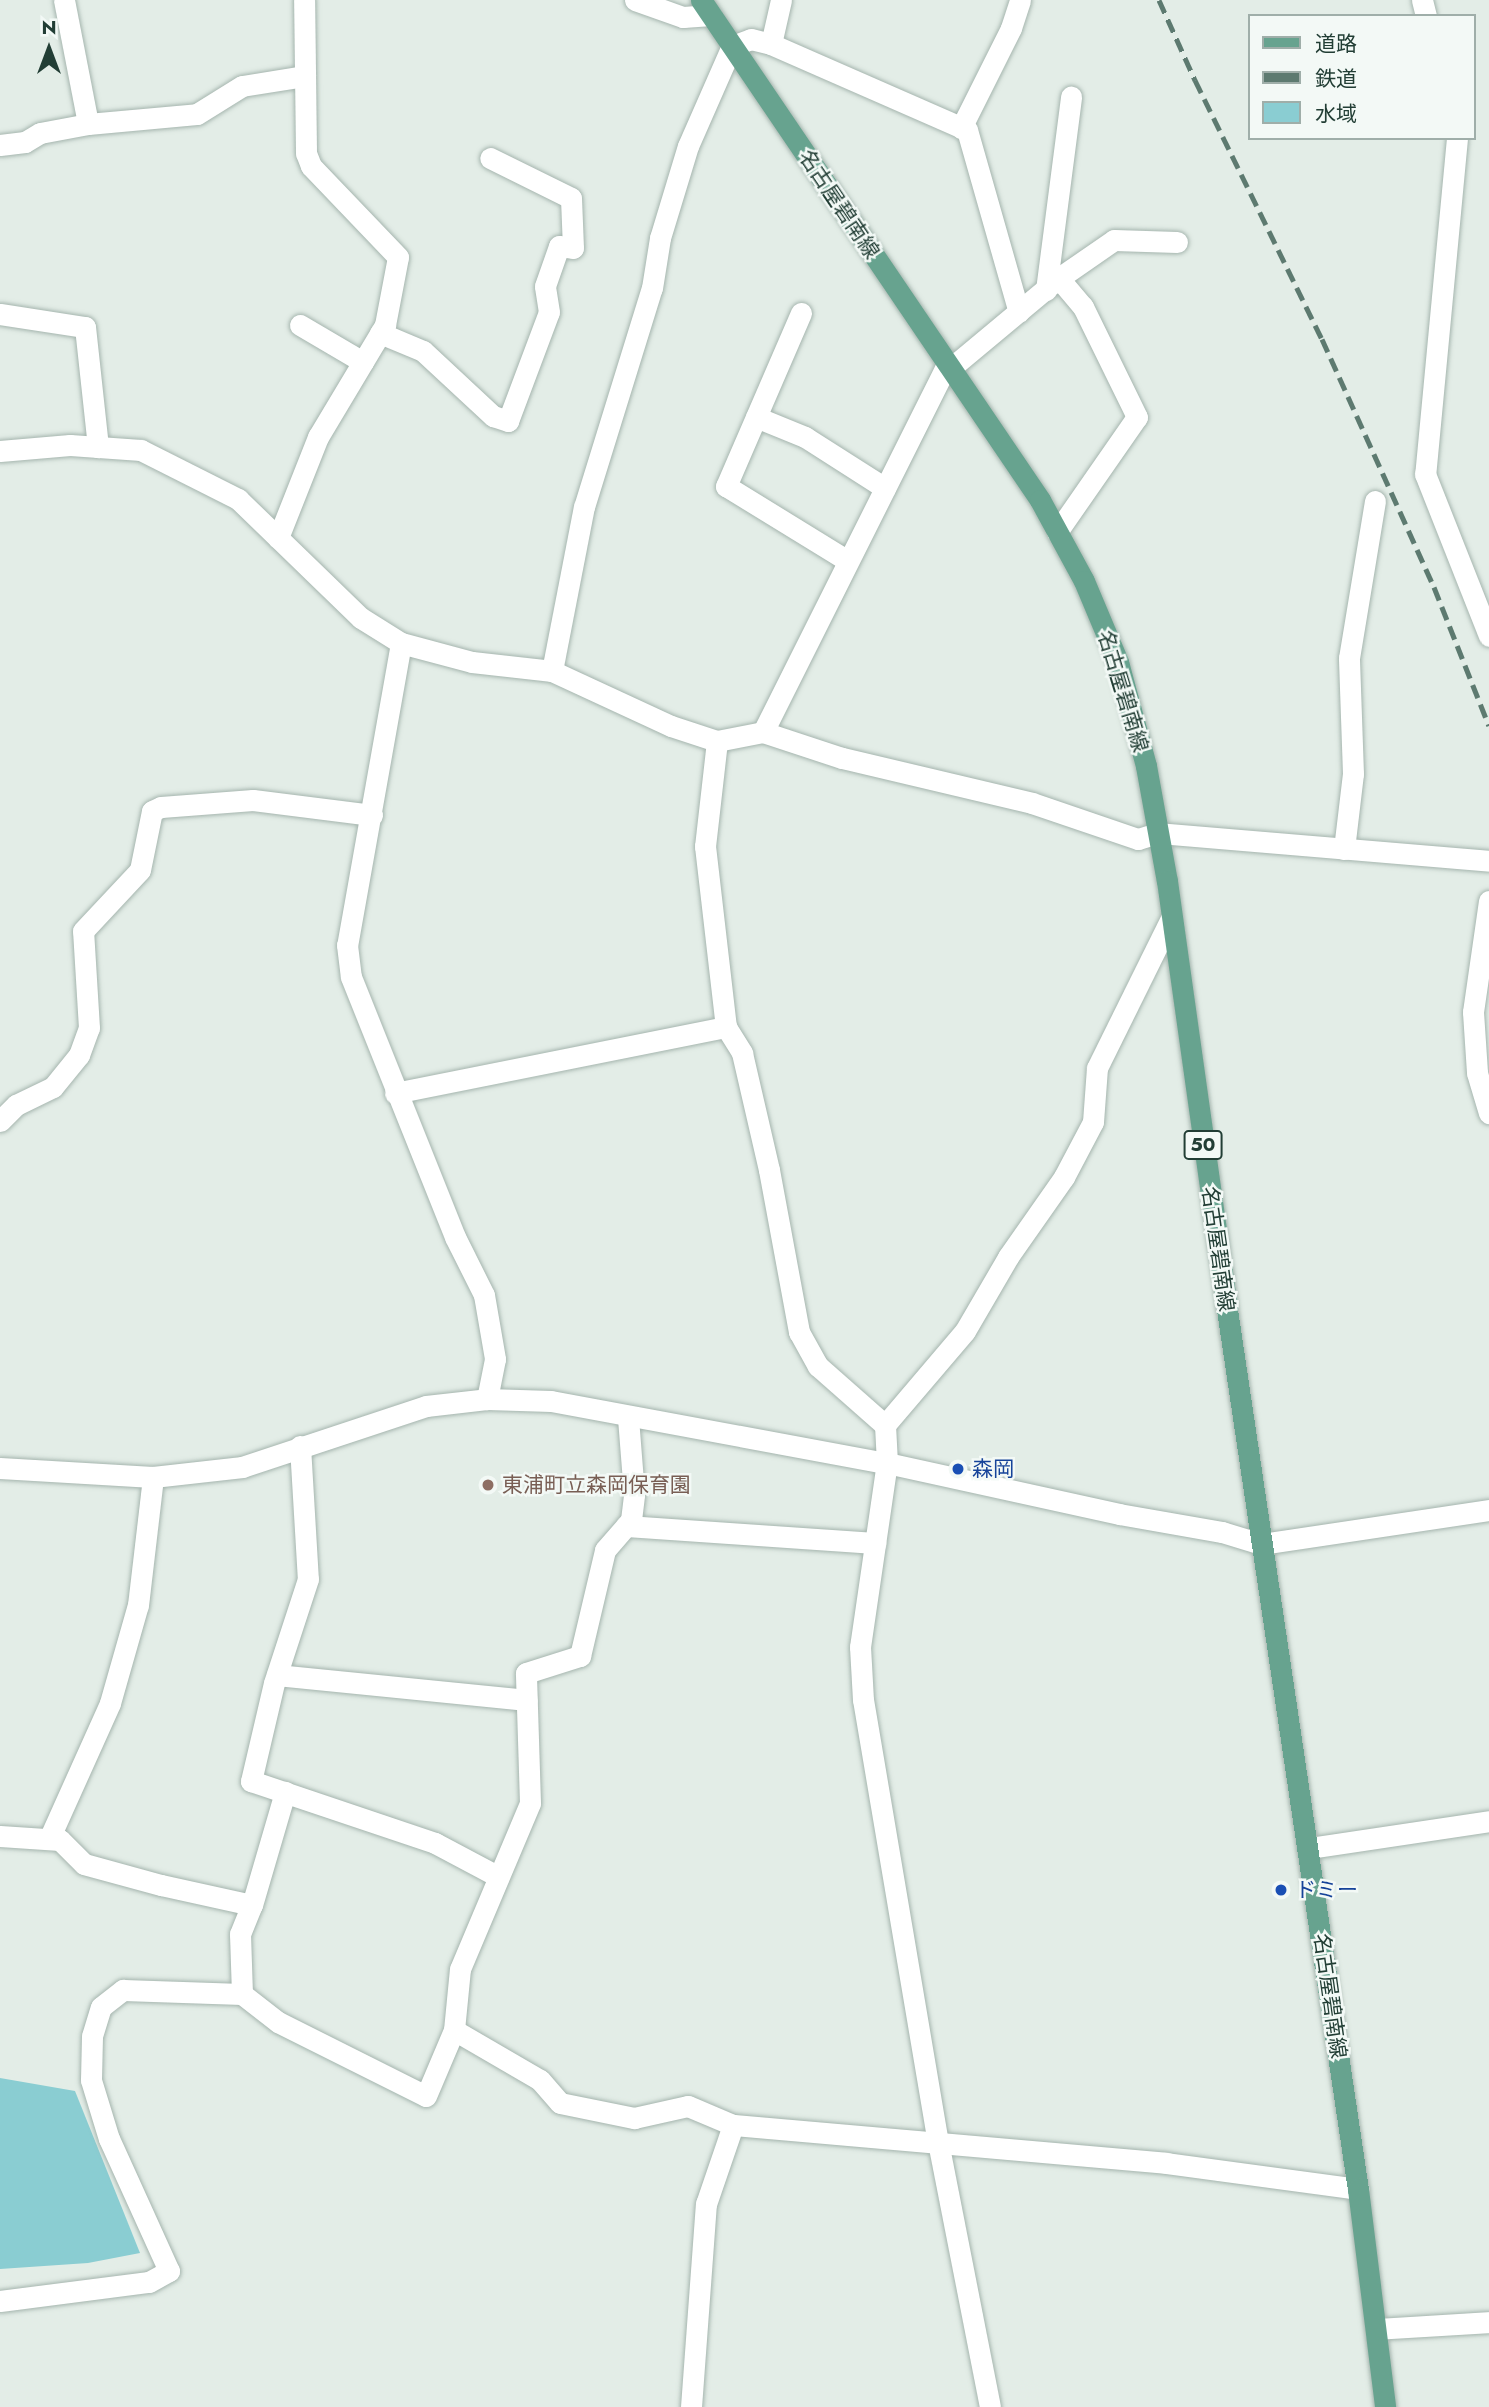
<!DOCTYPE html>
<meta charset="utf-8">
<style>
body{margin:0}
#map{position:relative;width:1489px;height:2407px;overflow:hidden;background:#e3ede7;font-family:Jost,"Noto Sans JP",sans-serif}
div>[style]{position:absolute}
.water>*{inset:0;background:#8acdd2}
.roads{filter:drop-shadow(0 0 2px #a5b5ae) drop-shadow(0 0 2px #a5b5ae)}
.street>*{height:21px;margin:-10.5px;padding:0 10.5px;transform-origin:10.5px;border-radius:10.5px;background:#fff}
.secondary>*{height:21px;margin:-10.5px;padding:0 10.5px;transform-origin:10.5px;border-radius:10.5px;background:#fff}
.primary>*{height:21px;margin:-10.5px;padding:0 10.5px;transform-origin:10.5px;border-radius:10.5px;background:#67a38f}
.rail>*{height:5px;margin-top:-2.5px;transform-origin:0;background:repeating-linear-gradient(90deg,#5d7a70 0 14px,transparent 0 21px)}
.dots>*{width:19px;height:19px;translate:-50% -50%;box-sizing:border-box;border:4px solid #f3f9f6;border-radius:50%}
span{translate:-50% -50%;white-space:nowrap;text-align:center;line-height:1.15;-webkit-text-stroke:5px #f3f9f6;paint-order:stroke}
.shield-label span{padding:2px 5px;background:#f3f9f6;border:2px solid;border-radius:5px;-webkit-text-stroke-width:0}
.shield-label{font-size:19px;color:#223e35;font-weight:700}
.street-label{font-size:21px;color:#223e35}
.transit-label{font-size:21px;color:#164399}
.left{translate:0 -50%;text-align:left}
.education-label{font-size:21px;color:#785e54}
.legend{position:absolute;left:1248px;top:14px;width:228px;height:126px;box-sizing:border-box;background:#f3f9f6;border:2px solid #9faea9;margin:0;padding:9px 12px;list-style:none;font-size:21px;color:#223e35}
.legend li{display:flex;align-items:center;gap:14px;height:35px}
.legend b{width:35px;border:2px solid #9faea9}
.north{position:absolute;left:14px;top:14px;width:70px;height:70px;-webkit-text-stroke:5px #f3f9f6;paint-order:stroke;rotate:0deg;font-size:19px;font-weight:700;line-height:28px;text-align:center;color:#223e35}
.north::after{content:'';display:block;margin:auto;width:24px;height:32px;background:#223e35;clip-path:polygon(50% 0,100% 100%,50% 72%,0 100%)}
</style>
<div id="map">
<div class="water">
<div style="clip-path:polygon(0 2078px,75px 2091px,140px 2253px,88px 2263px,0 2269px)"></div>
</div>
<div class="roads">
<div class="street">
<div style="left:64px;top:0;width:126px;rotate:79deg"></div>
<div style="left:635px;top:0;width:51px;rotate:19.5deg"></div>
<div style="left:683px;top:17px;width:28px;rotate:-4deg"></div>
<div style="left:1422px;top:0;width:16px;rotate:76deg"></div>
<div style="left:771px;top:44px;width:214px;rotate:23.7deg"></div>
<div style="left:967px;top:130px;width:189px;rotate:74.1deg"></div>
<div style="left:961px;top:128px;width:112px;rotate:-63.4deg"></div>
<div style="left:1011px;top:28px;width:29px;rotate:-72deg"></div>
<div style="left:1457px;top:138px;width:338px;rotate:95.4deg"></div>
<div style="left:1425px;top:474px;width:174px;rotate:68.4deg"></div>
<div style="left:0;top:145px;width:25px;rotate:-7deg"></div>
<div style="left:25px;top:142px;width:17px;rotate:-31deg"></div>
<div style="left:40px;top:133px;width:49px;rotate:-10.6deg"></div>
<div style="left:88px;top:124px;width:109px;rotate:-5.2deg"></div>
<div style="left:197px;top:114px;width:53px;rotate:-31.9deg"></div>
<div style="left:242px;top:86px;width:64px;rotate:-9deg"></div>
<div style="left:1046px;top:290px;width:195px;rotate:-82.6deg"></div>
<div style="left:801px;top:313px;width:189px;rotate:113.4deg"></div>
<div style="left:726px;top:486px;width:143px;rotate:31.6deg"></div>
<div style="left:0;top:314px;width:86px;rotate:8.7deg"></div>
<div style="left:85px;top:327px;width:121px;rotate:83.8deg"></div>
<div style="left:300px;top:325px;width:73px;rotate:30.4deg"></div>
<div style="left:380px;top:333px;width:47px;rotate:22.7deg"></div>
<div style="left:423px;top:351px;width:96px;rotate:42.9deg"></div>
<div style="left:493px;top:416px;width:16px;rotate:18deg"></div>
<div style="left:508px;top:421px;width:116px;rotate:-69.4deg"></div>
<div style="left:549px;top:312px;width:26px;rotate:-99deg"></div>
<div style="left:545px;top:286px;width:42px;rotate:-70.7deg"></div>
<div style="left:559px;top:246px;width:14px;rotate:8deg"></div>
<div style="left:573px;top:248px;width:50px;rotate:-92.3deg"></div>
<div style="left:571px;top:198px;width:90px;rotate:-153.7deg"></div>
<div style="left:952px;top:367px;width:139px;rotate:-39.8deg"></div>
<div style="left:1059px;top:278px;width:67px;rotate:-34.6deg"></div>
<div style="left:1114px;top:240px;width:63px;rotate:1.8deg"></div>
<div style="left:756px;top:417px;width:53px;rotate:22.2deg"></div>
<div style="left:805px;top:437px;width:95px;rotate:32.5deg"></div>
<div style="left:0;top:451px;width:70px;rotate:-4.9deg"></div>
<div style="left:70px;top:445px;width:71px;rotate:4deg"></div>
<div style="left:141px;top:450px;width:109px;rotate:26.8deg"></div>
<div style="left:238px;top:499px;width:171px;rotate:44.1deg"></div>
<div style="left:361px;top:618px;width:47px;rotate:32deg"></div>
<div style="left:401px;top:643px;width:73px;rotate:15deg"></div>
<div style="left:472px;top:662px;width:81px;rotate:6.4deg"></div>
<div style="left:552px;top:671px;width:131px;rotate:24.8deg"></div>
<div style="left:671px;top:726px;width:48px;rotate:18.1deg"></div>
<div style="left:717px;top:741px;width:47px;rotate:-11.1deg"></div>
<div style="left:763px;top:732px;width:83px;rotate:18.2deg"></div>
<div style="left:842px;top:758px;width:195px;rotate:13.3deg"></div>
<div style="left:1032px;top:803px;width:112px;rotate:18.8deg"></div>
<div style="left:1138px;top:839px;width:21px;rotate:-17deg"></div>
<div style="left:1057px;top:532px;width:140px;rotate:-55.2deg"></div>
<div style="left:1137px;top:417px;width:123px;rotate:-116.1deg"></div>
<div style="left:1083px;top:307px;width:38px;rotate:-130deg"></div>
<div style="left:278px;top:538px;width:109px;rotate:-68.4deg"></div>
<div style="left:318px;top:437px;width:131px;rotate:-59.1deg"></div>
<div style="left:385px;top:325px;width:69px;rotate:-79.2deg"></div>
<div style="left:398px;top:257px;width:126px;rotate:-133.7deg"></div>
<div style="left:311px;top:166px;width:14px;rotate:-111deg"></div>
<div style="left:306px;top:153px;width:153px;rotate:-90.7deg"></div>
<div style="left:401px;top:643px;width:307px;rotate:100.1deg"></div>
<div style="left:347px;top:945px;width:32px;rotate:83deg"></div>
<div style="left:351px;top:977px;width:280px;rotate:68.2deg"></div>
<div style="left:455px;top:1237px;width:65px;rotate:63.4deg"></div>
<div style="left:484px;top:1295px;width:65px;rotate:80.2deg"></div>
<div style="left:495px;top:1359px;width:41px;rotate:101.3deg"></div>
<div style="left:552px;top:671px;width:167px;rotate:-79deg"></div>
<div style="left:584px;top:507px;width:229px;rotate:-72.8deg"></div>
<div style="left:652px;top:288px;width:51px;rotate:-80.9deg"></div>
<div style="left:660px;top:238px;width:96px;rotate:-73.1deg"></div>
<div style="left:688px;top:146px;width:109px;rotate:-66.3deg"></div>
<div style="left:732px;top:46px;width:20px;rotate:-20deg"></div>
<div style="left:751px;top:39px;width:21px;rotate:14deg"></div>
<div style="left:771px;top:44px;width:45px;rotate:-77.2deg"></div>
<div style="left:763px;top:732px;width:414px;rotate:-63.4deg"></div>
<div style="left:717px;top:741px;width:106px;rotate:96.5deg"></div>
<div style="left:705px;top:846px;width:182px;rotate:83.4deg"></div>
<div style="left:726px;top:1027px;width:31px;rotate:58deg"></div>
<div style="left:742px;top:1053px;width:120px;rotate:77deg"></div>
<div style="left:769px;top:1170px;width:165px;rotate:79.5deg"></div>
<div style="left:799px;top:1332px;width:39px;rotate:61deg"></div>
<div style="left:818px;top:1366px;width:89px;rotate:41.4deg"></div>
<div style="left:1344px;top:849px;width:76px;rotate:-83.2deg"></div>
<div style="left:1353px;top:774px;width:116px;rotate:-92deg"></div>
<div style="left:1349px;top:658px;width:159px;rotate:-80.6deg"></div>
<div style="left:1489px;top:901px;width:112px;rotate:98.2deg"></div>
<div style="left:1473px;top:1012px;width:61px;rotate:86.2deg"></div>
<div style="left:1477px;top:1073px;width:42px;rotate:73.3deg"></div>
<div style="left:395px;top:1093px;width:338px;rotate:-11.3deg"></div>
<div style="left:0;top:1121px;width:23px;rotate:-45deg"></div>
<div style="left:16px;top:1105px;width:41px;rotate:-25.9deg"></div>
<div style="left:53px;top:1087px;width:41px;rotate:-50.9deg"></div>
<div style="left:79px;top:1055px;width:29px;rotate:-70deg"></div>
<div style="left:89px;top:1028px;width:97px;rotate:-93.5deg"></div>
<div style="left:83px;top:931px;width:83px;rotate:-46.9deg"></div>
<div style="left:140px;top:870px;width:60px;rotate:-78.5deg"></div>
<div style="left:152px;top:811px;width:10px;rotate:-24deg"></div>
<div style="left:161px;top:807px;width:92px;rotate:-4.4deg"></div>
<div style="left:253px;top:800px;width:120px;rotate:7.2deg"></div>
<div style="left:300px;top:1446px;width:133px;rotate:86.6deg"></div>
<div style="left:308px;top:1579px;width:109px;rotate:108.1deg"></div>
<div style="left:274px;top:1683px;width:101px;rotate:103.2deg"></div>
<div style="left:251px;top:1781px;width:194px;rotate:18.6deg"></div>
<div style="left:435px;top:1843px;width:72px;rotate:28deg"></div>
<div style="left:626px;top:1526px;width:250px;rotate:3.9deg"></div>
<div style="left:1261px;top:1544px;width:231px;rotate:-8.5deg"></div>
<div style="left:277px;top:1675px;width:251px;rotate:5.7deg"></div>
<div style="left:0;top:1836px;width:60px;rotate:3.8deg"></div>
<div style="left:60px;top:1840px;width:34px;rotate:45deg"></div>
<div style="left:84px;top:1864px;width:80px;rotate:15.3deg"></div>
<div style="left:161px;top:1885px;width:93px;rotate:12.4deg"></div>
<div style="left:49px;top:1839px;width:149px;rotate:-65.8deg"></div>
<div style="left:110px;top:1703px;width:102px;rotate:-74.1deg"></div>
<div style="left:138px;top:1605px;width:129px;rotate:-83.3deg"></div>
<div style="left:1309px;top:1848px;width:182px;rotate:-8.5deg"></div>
<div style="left:242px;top:1994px;width:60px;rotate:-91.9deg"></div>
<div style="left:240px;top:1934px;width:31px;rotate:-68deg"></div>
<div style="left:252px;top:1905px;width:118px;rotate:-73.7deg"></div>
<div style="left:454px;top:2030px;width:99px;rotate:30.2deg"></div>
<div style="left:540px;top:2080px;width:30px;rotate:49deg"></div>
<div style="left:560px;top:2103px;width:76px;rotate:11.5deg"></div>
<div style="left:634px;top:2118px;width:55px;rotate:-12.5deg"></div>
<div style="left:688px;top:2106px;width:49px;rotate:22.9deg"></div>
<div style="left:733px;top:2125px;width:435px;rotate:5deg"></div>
<div style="left:1166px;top:2163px;width:194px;rotate:7.7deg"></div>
<div style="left:0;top:2301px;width:150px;rotate:-7.3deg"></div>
<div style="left:149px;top:2282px;width:23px;rotate:-29deg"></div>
<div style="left:169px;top:2271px;width:145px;rotate:-114.4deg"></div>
<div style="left:109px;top:2139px;width:62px;rotate:-107deg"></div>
<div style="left:91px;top:2080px;width:44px;rotate:-88.7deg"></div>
<div style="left:92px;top:2036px;width:30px;rotate:-73deg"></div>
<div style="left:101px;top:2007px;width:28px;rotate:-38deg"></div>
<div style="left:123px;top:1990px;width:119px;rotate:1.9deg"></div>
<div style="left:242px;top:1994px;width:46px;rotate:37.9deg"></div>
<div style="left:278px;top:2022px;width:165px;rotate:26.6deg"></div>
<div style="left:426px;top:2096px;width:72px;rotate:-67deg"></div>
<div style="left:454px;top:2030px;width:61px;rotate:-84.4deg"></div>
<div style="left:460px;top:1969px;width:180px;rotate:-67.1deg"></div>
<div style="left:530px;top:1803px;width:130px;rotate:-91.8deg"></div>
<div style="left:526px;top:1673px;width:57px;rotate:-17.5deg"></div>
<div style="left:580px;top:1656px;width:109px;rotate:-76.7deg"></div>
<div style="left:605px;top:1550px;width:40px;rotate:-49deg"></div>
<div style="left:631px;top:1520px;width:26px;rotate:-83deg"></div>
<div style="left:634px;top:1494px;width:77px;rotate:-94.5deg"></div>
<div style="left:1376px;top:2329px;width:113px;rotate:-3.5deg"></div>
<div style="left:691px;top:2407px;width:204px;rotate:-85.8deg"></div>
<div style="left:706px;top:2204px;width:83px;rotate:-71.1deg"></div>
<div style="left:990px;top:2407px;width:269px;rotate:-101.1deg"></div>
<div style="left:938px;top:2143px;width:449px;rotate:-99.6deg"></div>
<div style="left:863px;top:1700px;width:53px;rotate:-93.2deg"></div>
<div style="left:860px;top:1647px;width:186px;rotate:-81.7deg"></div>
<div style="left:887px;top:1463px;width:38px;rotate:-93deg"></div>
<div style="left:885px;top:1425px;width:123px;rotate:-49.6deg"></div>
<div style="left:965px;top:1331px;width:86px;rotate:-59.8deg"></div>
<div style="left:1008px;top:1257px;width:98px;rotate:-55deg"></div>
<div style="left:1064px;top:1177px;width:62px;rotate:-62.2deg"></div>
<div style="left:1093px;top:1122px;width:54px;rotate:-85.8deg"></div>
<div style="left:1097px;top:1068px;width:167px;rotate:-63.7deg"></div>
</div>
<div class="secondary">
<div style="left:1158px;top:833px;width:332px;rotate:4.8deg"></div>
<div style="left:0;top:1468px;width:153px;rotate:3.4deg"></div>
<div style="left:153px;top:1477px;width:90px;rotate:-6.4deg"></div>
<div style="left:242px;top:1467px;width:194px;rotate:-18.3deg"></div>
<div style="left:426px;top:1406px;width:61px;rotate:-6.5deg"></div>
<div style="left:487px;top:1399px;width:64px;rotate:1.8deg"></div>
<div style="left:551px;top:1401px;width:342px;rotate:10.5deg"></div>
<div style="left:887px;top:1463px;width:238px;rotate:12.4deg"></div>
<div style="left:1119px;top:1514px;width:105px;rotate:9.9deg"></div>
<div style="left:1222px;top:1532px;width:41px;rotate:17.1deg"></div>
</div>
<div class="primary">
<div style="left:701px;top:0;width:604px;rotate:55.86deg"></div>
<div style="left:1040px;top:500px;width:92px;rotate:61.5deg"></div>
<div style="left:1084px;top:581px;width:88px;rotate:67.2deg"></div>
<div style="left:1118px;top:662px;width:108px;rotate:74.9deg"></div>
<div style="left:1146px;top:766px;width:117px;rotate:79.7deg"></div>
<div style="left:1167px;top:881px;width:426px;rotate:82deg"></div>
<div style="left:1226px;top:1303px;width:896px;rotate:81.53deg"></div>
<div style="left:1358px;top:2189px;width:220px;rotate:82.9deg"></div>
</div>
</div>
<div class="rail">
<div style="left:1159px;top:0;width:88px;rotate:65.8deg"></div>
<div style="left:1195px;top:80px;width:288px;rotate:63.9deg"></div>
<div style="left:1322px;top:339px;width:272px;rotate:65.7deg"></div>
<div style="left:1434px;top:587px;width:149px;rotate:68.4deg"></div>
</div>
<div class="dots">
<div style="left:958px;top:1469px;background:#1a4fb4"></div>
<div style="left:488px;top:1485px;background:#8d6e63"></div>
<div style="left:1281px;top:1890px;background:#1a4fb4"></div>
</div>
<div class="shield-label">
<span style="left:1203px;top:1145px">50</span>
</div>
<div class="street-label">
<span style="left:839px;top:204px;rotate:56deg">名古屋碧南線</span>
<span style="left:1123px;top:691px;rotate:73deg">名古屋碧南線</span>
<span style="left:1218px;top:1249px;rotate:82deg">名古屋碧南線</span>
<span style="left:1330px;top:1996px;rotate:82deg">名古屋碧南線</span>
</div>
<div class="transit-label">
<span class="left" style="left:972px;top:1469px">森岡</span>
<span class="left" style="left:1295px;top:1890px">ドミー</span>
</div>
<div class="education-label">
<span class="left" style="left:502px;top:1485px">東浦町立森岡保育園</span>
</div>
<ul class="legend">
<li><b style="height:9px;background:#67a38f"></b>道路</li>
<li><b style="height:9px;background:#5d7a70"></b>鉄道</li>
<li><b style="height:19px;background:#8acdd2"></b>水域</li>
</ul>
<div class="north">N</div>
</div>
